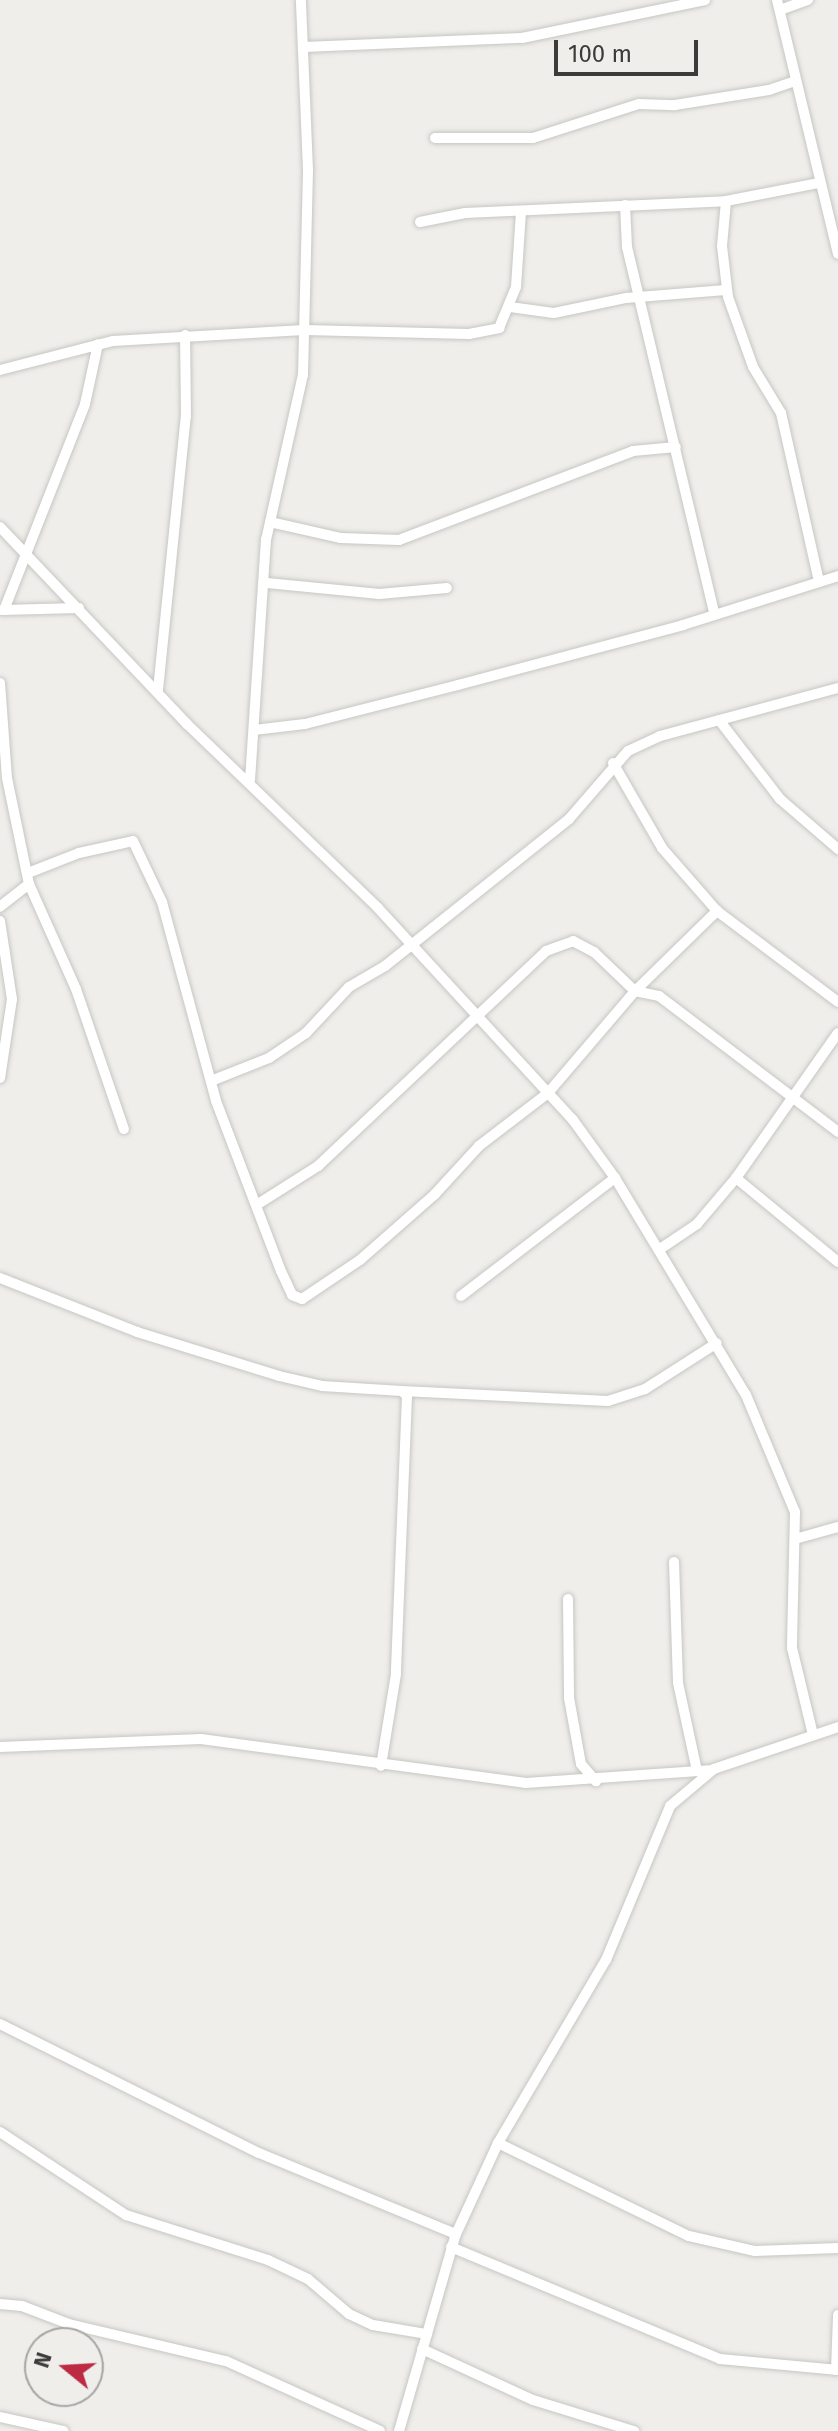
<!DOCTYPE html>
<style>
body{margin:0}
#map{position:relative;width:838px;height:2431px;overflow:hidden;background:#efeeeb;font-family:"Fira Sans",sans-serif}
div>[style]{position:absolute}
.roads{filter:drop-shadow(0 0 2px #c7c6c3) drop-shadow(0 0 2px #c7c6c3)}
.street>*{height:10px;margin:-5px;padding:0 5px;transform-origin:5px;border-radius:5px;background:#fff}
span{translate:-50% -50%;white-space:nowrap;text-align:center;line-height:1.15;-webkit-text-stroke:8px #efeeeb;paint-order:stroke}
.north{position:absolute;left:24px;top:2327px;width:80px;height:80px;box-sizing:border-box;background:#efeeeb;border:2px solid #a7a6a4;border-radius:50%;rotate:288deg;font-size:22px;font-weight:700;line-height:32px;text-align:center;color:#3c3b3a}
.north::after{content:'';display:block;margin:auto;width:28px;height:36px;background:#bc2b42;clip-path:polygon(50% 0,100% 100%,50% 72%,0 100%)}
.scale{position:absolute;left:554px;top:40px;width:144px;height:36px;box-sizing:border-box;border:4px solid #3c3b3a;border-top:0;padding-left:10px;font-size:24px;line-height:28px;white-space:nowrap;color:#3c3b3a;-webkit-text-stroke:6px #efeeeb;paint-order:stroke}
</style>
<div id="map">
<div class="roads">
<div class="street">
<div style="left:777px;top:0;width:261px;rotate:76.5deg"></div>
<div style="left:780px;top:10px;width:30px;rotate:-20deg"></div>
<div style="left:304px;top:47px;width:218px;rotate:-2.4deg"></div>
<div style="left:522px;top:38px;width:187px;rotate:-11.7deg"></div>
<div style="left:435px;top:138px;width:98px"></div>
<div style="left:533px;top:138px;width:111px;rotate:-17.8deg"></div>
<div style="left:639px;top:104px;width:36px;rotate:2deg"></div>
<div style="left:675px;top:105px;width:95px;rotate:-9.1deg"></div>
<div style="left:769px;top:90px;width:28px;rotate:-19deg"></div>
<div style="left:726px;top:201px;width:45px;rotate:95.1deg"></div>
<div style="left:722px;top:246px;width:51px;rotate:83.3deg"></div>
<div style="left:728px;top:297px;width:74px;rotate:70.3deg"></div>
<div style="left:753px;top:367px;width:54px;rotate:58.7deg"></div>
<div style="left:781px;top:413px;width:173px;rotate:77.3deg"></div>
<div style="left:625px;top:205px;width:42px;rotate:87.3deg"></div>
<div style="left:627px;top:247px;width:378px;rotate:76.6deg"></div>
<div style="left:420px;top:222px;width:46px;rotate:-11.3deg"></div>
<div style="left:465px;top:213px;width:261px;rotate:-2.6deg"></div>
<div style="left:726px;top:201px;width:95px;rotate:-11deg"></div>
<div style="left:510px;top:307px;width:44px;rotate:7.8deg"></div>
<div style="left:554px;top:313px;width:74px;rotate:-11.8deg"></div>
<div style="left:626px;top:298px;width:100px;rotate:-4.6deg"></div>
<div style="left:0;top:370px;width:117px;rotate:-14.4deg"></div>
<div style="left:113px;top:341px;width:191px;rotate:-3.3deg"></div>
<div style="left:304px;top:330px;width:165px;rotate:1.4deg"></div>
<div style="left:469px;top:334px;width:31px;rotate:-11deg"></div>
<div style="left:499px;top:328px;width:44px;rotate:-67.5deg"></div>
<div style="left:516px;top:287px;width:75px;rotate:-86.2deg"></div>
<div style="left:270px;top:522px;width:73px;rotate:12.7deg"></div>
<div style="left:341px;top:538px;width:58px;rotate:2deg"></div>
<div style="left:399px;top:540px;width:250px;rotate:-20.8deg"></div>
<div style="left:633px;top:451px;width:43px;rotate:-5.3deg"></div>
<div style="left:0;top:527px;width:272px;rotate:46.5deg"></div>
<div style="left:187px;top:724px;width:265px;rotate:43.9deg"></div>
<div style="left:378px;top:908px;width:288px;rotate:47.4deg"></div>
<div style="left:573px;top:1120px;width:72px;rotate:54.1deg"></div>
<div style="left:615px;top:1178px;width:253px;rotate:58.9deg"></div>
<div style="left:746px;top:1395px;width:127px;rotate:67.3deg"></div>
<div style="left:795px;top:1512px;width:136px;rotate:91.3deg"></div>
<div style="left:792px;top:1648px;width:89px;rotate:76.4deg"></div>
<div style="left:267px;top:583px;width:113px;rotate:5.6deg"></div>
<div style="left:379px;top:594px;width:68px;rotate:-5deg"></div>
<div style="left:2px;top:610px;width:77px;rotate:-1.5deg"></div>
<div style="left:4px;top:610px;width:221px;rotate:-68.5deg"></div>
<div style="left:85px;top:404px;width:61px;rotate:-77.8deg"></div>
<div style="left:0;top:683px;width:95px;rotate:85.8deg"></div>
<div style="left:7px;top:778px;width:108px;rotate:78.3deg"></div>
<div style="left:29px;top:884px;width:37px;rotate:142deg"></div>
<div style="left:158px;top:690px;width:275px;rotate:-84.2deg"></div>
<div style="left:186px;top:416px;width:81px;rotate:-90.7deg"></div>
<div style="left:719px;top:720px;width:100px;rotate:52.3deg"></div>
<div style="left:780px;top:799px;width:77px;rotate:40.8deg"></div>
<div style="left:254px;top:730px;width:51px;rotate:-6.7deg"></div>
<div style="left:305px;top:724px;width:158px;rotate:-14.3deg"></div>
<div style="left:458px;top:685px;width:233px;rotate:-14.9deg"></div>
<div style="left:683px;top:625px;width:163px;rotate:-17.5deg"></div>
<div style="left:613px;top:763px;width:98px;rotate:60deg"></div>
<div style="left:662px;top:848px;width:84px;rotate:48.9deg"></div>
<div style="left:717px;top:911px;width:151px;rotate:36.9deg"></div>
<div style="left:250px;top:780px;width:241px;rotate:-86.2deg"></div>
<div style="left:266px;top:540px;width:169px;rotate:-77.4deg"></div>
<div style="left:303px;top:375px;width:205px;rotate:-88.6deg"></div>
<div style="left:308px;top:170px;width:170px;rotate:-92.4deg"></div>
<div style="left:28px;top:873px;width:55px;rotate:-21.4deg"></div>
<div style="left:79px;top:853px;width:55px;rotate:-12.5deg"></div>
<div style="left:133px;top:841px;width:68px;rotate:64.6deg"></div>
<div style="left:162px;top:902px;width:206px;rotate:74.8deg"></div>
<div style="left:216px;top:1101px;width:182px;rotate:69.1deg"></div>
<div style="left:281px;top:1271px;width:26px;rotate:65deg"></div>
<div style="left:292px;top:1295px;width:11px;rotate:22deg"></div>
<div style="left:302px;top:1299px;width:70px;rotate:-33.9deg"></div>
<div style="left:360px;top:1260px;width:100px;rotate:-41.3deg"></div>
<div style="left:435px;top:1194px;width:65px;rotate:-47.5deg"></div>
<div style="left:479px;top:1146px;width:87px;rotate:-37.5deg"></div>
<div style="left:548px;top:1093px;width:134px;rotate:-49.5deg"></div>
<div style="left:635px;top:991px;width:115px;rotate:-44.3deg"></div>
<div style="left:29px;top:884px;width:115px;rotate:65.9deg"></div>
<div style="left:76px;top:989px;width:148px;rotate:71.1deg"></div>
<div style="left:0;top:921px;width:79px;rotate:81.3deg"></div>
<div style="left:12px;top:999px;width:80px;rotate:98.6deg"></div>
<div style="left:211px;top:1081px;width:62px;rotate:-21.6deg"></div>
<div style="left:269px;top:1058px;width:45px;rotate:-34deg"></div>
<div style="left:306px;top:1033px;width:63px;rotate:-46.9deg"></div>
<div style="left:349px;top:987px;width:42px;rotate:-30.3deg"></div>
<div style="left:385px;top:966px;width:236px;rotate:-38.6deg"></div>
<div style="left:569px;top:819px;width:90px;rotate:-49.1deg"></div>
<div style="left:628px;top:751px;width:35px;rotate:-25deg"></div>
<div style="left:660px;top:736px;width:184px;rotate:-15.1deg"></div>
<div style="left:736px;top:1178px;width:132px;rotate:39.5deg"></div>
<div style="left:258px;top:1204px;width:71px;rotate:-32.3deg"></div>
<div style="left:318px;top:1166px;width:313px;rotate:-43.3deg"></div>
<div style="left:546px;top:951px;width:29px;rotate:-20deg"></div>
<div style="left:573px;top:941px;width:24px;rotate:28deg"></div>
<div style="left:594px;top:952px;width:57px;rotate:43.6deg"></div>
<div style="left:635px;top:991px;width:25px;rotate:12deg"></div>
<div style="left:659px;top:996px;width:225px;rotate:37.2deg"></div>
<div style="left:660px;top:1249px;width:45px;rotate:-34deg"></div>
<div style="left:697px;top:1224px;width:60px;rotate:-49.7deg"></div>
<div style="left:736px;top:1178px;width:177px;rotate:-54.9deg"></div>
<div style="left:0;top:1278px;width:147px;rotate:21.5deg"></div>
<div style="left:137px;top:1332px;width:149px;rotate:17.2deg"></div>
<div style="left:279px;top:1376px;width:44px;rotate:13.1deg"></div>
<div style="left:322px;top:1386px;width:80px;rotate:3.6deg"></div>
<div style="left:402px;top:1391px;width:7px;rotate:45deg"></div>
<div style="left:407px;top:1396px;width:278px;rotate:92.3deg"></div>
<div style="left:396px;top:1674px;width:93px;rotate:99.3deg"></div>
<div style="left:461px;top:1296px;width:194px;rotate:-37.5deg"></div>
<div style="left:402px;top:1391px;width:206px;rotate:2.8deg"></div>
<div style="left:608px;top:1401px;width:39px;rotate:-18deg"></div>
<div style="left:645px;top:1389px;width:85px;rotate:-32.6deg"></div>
<div style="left:795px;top:1539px;width:45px;rotate:-15.6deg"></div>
<div style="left:674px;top:1562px;width:121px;rotate:88.1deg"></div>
<div style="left:678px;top:1683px;width:90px;rotate:77.8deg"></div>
<div style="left:568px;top:1599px;width:99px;rotate:89.4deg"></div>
<div style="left:569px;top:1698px;width:67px;rotate:79.7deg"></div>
<div style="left:581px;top:1764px;width:23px;rotate:49deg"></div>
<div style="left:0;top:1747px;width:201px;rotate:-2.3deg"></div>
<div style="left:201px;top:1739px;width:328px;rotate:7.7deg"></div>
<div style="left:526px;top:1783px;width:184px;rotate:-4deg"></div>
<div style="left:0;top:2024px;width:289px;rotate:26.5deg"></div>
<div style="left:259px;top:2153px;width:213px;rotate:22.4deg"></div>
<div style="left:0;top:2132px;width:151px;rotate:33.4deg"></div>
<div style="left:126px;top:2215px;width:149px;rotate:17.6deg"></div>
<div style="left:268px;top:2260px;width:44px;rotate:25.4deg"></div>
<div style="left:308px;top:2279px;width:54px;rotate:40.5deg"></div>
<div style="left:349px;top:2314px;width:26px;rotate:25deg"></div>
<div style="left:373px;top:2325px;width:55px;rotate:9.5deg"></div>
<div style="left:498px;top:2143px;width:212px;rotate:26deg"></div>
<div style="left:689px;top:2236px;width:68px;rotate:12.8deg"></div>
<div style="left:755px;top:2251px;width:83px;rotate:-2.1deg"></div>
<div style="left:451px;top:2247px;width:291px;rotate:22.6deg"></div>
<div style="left:720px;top:2359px;width:119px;rotate:5.3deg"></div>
<div style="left:0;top:2304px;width:22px;rotate:5deg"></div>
<div style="left:22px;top:2306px;width:50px;rotate:21deg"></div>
<div style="left:69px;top:2324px;width:161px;rotate:13.3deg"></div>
<div style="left:226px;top:2361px;width:169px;rotate:24.4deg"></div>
<div style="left:422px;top:2349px;width:122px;rotate:24.7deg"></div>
<div style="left:533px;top:2400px;width:106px;rotate:17.1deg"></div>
<div style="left:836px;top:2370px;width:55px;rotate:-87.9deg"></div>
<div style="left:0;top:2417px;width:65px;rotate:12.5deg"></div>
<div style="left:399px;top:2431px;width:205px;rotate:-73.9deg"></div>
<div style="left:456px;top:2234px;width:100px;rotate:-65.2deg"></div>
<div style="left:498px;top:2143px;width:212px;rotate:-59.5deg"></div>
<div style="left:606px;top:1960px;width:167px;rotate:-67.4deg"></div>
<div style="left:670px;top:1806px;width:57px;rotate:-40.1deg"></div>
<div style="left:714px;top:1769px;width:131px;rotate:-18.7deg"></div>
</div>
</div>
<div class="north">N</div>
<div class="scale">100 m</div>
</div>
